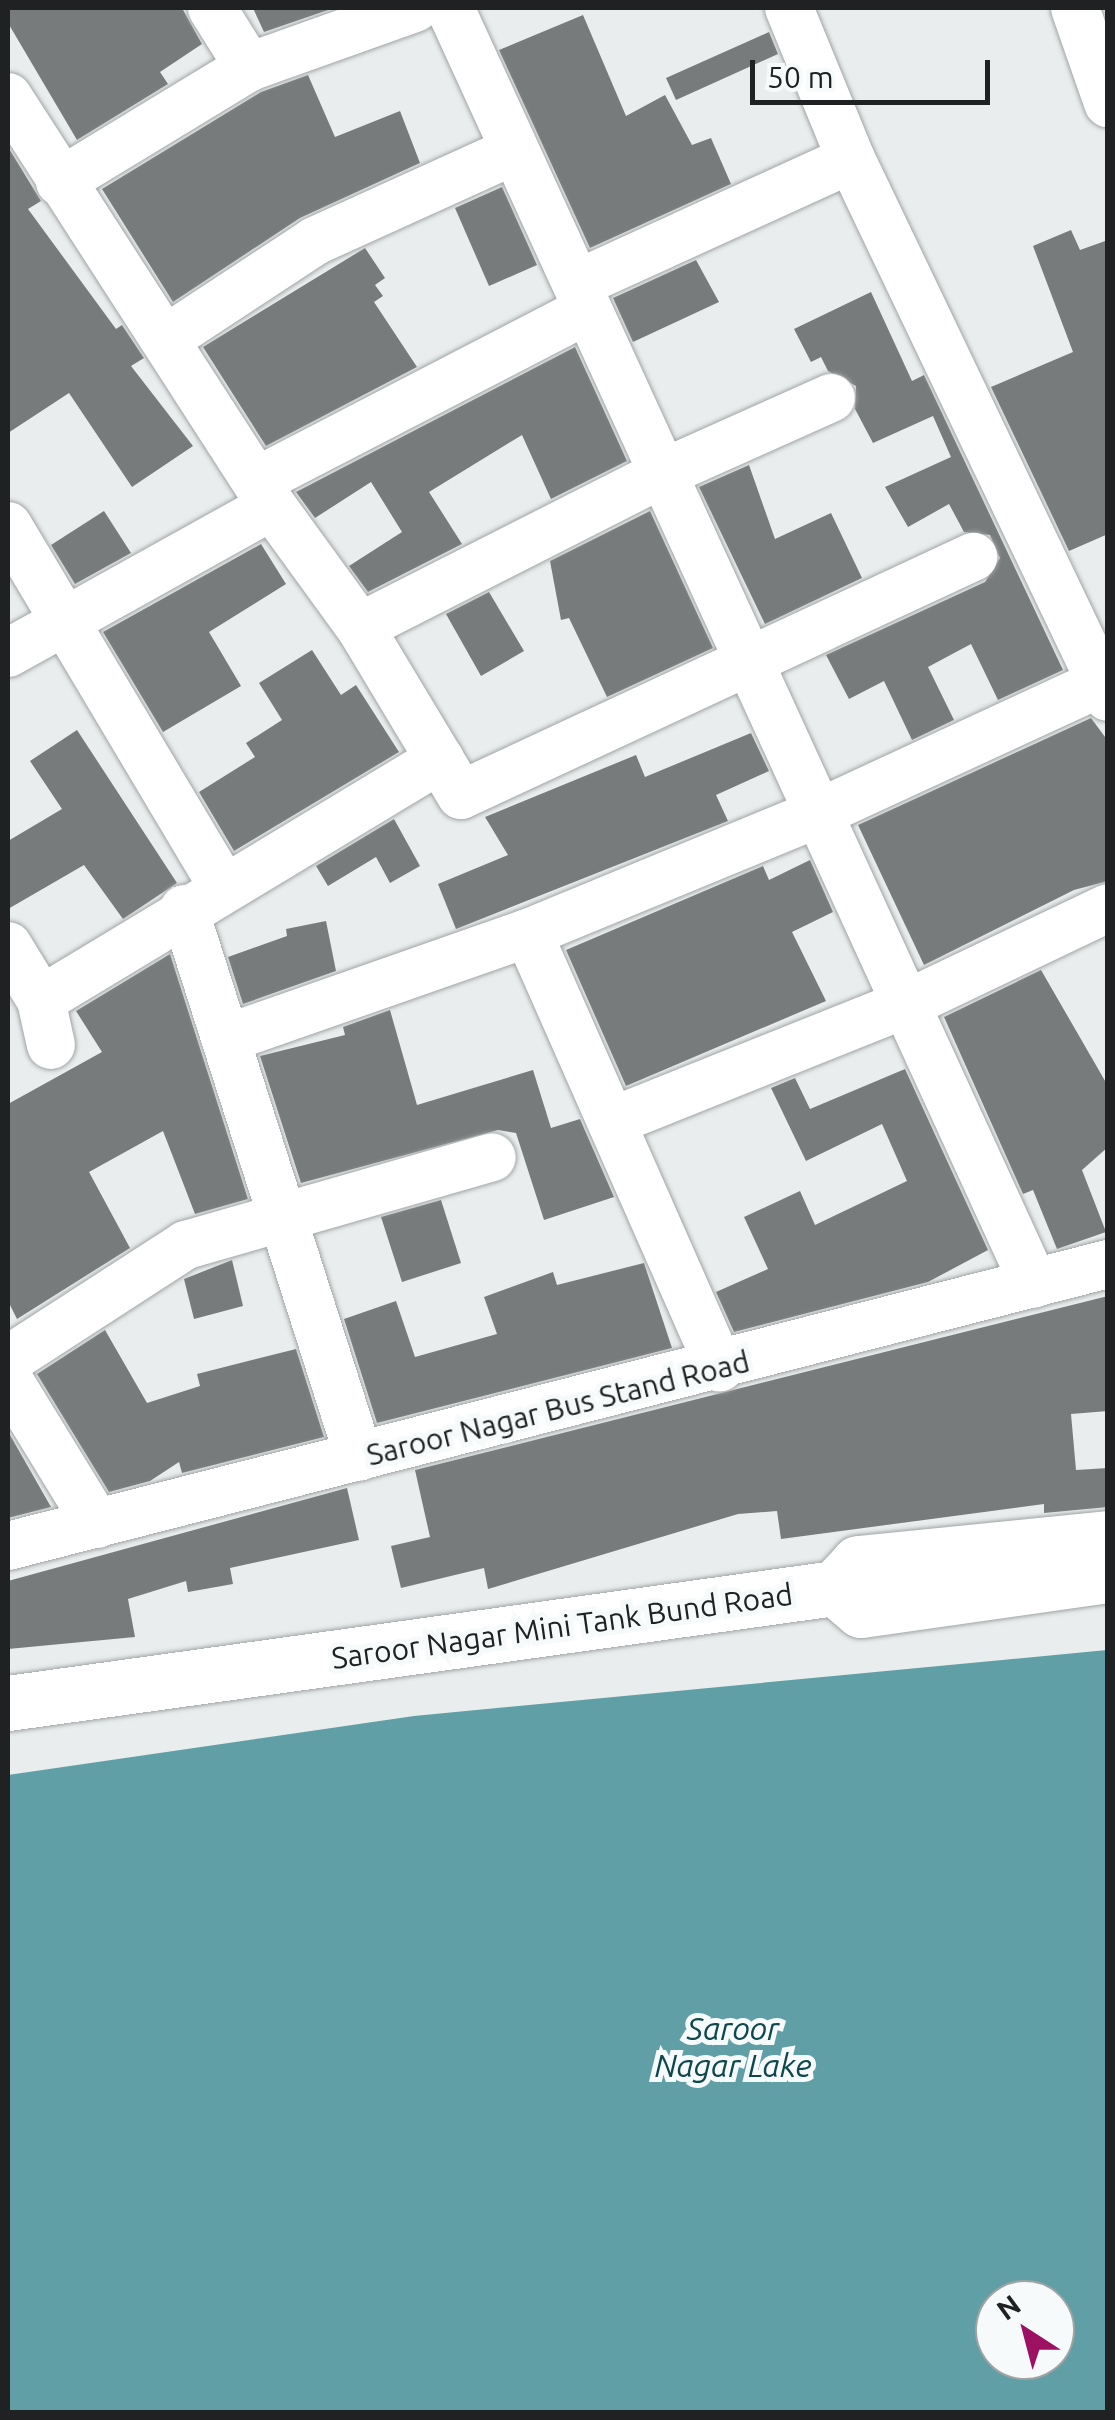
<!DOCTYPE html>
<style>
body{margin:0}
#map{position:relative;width:1115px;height:2420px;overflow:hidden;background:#e9eded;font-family:Ubuntu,sans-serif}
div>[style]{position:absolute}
.water>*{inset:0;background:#609fa5}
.building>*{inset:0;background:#787b7c}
.roads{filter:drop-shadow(0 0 2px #a1a4a5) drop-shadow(0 0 2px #a1a4a5)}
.minor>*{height:48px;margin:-24px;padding:0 24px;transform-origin:24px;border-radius:24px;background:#fff}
.major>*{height:55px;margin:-27.5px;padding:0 27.5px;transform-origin:27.5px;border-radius:27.5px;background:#fff}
span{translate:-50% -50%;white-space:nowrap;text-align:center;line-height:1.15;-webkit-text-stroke:10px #f6fafa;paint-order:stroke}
.street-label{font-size:30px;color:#202122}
.water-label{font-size:32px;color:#0e484d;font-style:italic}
.frame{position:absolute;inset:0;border:10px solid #202122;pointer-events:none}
.north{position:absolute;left:975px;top:2280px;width:100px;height:100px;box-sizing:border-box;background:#f6fafa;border:2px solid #a0a3a4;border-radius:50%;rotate:324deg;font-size:28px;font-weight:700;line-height:40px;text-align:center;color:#202122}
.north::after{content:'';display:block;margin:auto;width:35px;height:45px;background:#9c1161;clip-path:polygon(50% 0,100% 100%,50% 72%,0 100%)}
.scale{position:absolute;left:750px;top:60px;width:240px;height:45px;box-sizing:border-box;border:5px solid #202122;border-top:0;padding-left:12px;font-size:30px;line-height:35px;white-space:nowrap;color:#202122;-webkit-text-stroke:8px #f6fafa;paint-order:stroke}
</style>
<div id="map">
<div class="water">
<div style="clip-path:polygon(evenodd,1107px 1650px,1107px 2412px,8px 2412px,8px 1775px,414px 1716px,1107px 1650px,995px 2300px,1055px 2300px,1055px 2360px,995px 2360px,995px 2300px)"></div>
</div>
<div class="building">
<div style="clip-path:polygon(8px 8px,182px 8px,202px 44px,160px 72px,168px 84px,77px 140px,8px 23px)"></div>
<div style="clip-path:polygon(253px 8px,334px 8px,264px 32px)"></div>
<div style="clip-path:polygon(583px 15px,626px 116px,665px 95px,692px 145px,711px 138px,731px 184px,590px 248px,499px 50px)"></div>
<div style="clip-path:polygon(769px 32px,778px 54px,676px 100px,666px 78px)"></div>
<div style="clip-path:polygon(308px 75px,335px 137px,400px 111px,420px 163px,300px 218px,173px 302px,102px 189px,261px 92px)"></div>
<div style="clip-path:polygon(8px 147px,41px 201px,28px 209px,116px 329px,122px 325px,144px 358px,131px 366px,193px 446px,132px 487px,69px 393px,8px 433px)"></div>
<div style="clip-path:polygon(502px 187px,537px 265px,489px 286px,455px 208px)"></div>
<div style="clip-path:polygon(1071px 230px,1080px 250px,1108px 240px,1108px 534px,1069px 551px,991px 387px,1073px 352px,1033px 246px)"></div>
<div style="clip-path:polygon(365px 248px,385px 278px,375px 285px,383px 296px,374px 302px,417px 367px,266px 446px,203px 347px)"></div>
<div style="clip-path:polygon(696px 260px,719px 302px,633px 342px,613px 298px)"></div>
<div style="clip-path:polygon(871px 292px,912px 381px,924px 375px,1063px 670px,998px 700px,971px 644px,928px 667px,954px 720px,912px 740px,884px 681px,849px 699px,826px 655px,985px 582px,1000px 558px,990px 535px,964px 532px,949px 504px,908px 527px,885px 487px,951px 457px,933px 416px,873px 443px,855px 409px,856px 386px,828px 371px,821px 357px,811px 362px,794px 329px)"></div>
<div style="clip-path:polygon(575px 347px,627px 461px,551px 499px,522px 435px,429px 492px,462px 544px,368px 592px,349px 566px,402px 532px,371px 482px,315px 518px,296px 492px)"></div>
<div style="clip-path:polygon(749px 465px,775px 539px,831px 513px,862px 578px,765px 624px,699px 487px)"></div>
<div style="clip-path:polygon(104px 511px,131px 553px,75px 584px,51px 545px)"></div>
<div style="clip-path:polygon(650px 511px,713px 648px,607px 697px,569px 618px,561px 620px,550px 561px)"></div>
<div style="clip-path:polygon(261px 544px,286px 584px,209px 632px,241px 686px,163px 732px,103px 632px)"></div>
<div style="clip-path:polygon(489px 592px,524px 651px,481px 676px,446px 614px)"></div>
<div style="clip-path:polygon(312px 650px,341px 695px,356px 685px,399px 752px,234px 851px,199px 792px,255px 757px,246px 743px,282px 720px,259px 683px)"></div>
<div style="clip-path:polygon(1091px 718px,1108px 741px,1108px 881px,1074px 890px,924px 965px,858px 825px)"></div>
<div style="clip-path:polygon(77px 730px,177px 883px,123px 919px,84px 865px,8px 909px,8px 841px,62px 809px,30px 761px)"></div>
<div style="clip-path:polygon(751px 733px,769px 771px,716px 795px,728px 821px,456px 929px,438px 884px,508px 855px,485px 817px,636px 755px,645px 777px)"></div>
<div style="clip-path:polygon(394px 819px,420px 866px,390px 883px,376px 857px,328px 886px,316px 866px)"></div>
<div style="clip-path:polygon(810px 860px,833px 912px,792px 932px,826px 1001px,626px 1086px,566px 950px,763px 866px,769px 880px)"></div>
<div style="clip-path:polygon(326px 921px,336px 971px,243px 1004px,228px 957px,287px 936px,286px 929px)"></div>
<div style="clip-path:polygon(170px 954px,248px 1199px,195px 1214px,163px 1131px,89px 1172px,130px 1248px,17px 1319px,8px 1301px,8px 1104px,102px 1052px,76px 1011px)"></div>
<div style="clip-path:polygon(1041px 970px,1108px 1086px,1108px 1147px,1082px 1170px,1106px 1232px,1057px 1249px,1033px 1190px,1023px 1194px,944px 1017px)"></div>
<div style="clip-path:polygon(390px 1010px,417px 1105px,533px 1070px,551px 1128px,580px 1119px,614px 1197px,544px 1220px,516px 1133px,498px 1130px,301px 1183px,260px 1056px,345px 1035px,343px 1027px)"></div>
<div style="clip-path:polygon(905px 1069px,988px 1250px,928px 1282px,734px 1332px,716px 1292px,768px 1269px,744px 1217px,800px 1191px,815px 1225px,907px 1181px,882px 1124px,806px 1161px,771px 1088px,795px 1078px,810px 1109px)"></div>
<div style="clip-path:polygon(441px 1200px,461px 1263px,402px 1282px,381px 1217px)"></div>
<div style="clip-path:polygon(232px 1260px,243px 1306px,194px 1319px,184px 1279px)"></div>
<div style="clip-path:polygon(644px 1263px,672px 1348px,377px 1423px,344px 1319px,396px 1301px,415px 1357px,497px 1334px,484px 1297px,553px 1272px,557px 1285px)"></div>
<div style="clip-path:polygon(1108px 1296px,1108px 1411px,1071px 1414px,1076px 1470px,1108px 1468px,1108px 1507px,1044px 1513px,1044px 1504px,781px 1539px,777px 1511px,738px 1514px,488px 1589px,484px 1568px,401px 1588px,391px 1546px,430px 1537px,415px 1470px)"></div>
<div style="clip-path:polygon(105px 1330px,147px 1403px,200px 1386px,197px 1374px,296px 1349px,324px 1437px,182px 1473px,179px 1462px,150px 1481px,109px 1492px,37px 1374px)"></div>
<div style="clip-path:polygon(10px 1435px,51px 1507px,8px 1518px,8px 1436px)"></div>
<div style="clip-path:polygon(347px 1488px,359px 1540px,230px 1568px,233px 1584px,188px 1592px,186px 1581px,128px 1599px,135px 1637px,8px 1649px,8px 1581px)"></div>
</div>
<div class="roads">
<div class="minor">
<div style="left:212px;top:8px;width:70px;rotate:57.9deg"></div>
<div style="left:450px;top:8px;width:1403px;rotate:65.41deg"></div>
<div style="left:789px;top:8px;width:163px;rotate:67.7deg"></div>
<div style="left:851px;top:159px;width:596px;rotate:64.47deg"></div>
<div style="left:1075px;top:8px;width:101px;rotate:70.8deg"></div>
<div style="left:8px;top:97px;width:487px;rotate:57.2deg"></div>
<div style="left:272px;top:506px;width:150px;rotate:54deg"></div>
<div style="left:360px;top:627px;width:196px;rotate:59deg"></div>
<div style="left:461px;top:795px;width:565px;rotate:-24.93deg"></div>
<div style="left:60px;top:182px;width:221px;rotate:-31.3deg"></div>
<div style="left:249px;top:67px;width:176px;rotate:-19.6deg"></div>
<div style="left:577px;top:284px;width:301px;rotate:-24.5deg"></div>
<div style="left:166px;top:339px;width:178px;rotate:-33.3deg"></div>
<div style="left:315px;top:241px;width:217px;rotate:-24.4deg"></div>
<div style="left:259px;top:480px;width:369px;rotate:-27.4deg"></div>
<div style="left:8px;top:526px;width:419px;rotate:59.2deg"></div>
<div style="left:360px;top:627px;width:340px;rotate:-26.9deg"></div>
<div style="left:663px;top:473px;width:184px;rotate:-24.1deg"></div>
<div style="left:8px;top:653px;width:302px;rotate:-29.1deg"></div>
<div style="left:184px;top:909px;width:575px;rotate:72.29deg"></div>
<div style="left:528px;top:933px;width:475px;rotate:66.2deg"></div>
<div style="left:8px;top:946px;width:63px;rotate:58.6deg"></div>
<div style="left:41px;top:1000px;width:46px;rotate:77.5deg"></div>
<div style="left:41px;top:1000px;width:466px;rotate:-31.1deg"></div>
<div style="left:231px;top:1037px;width:315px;rotate:-19.3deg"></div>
<div style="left:528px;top:933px;width:317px;rotate:-22.4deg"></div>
<div style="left:821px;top:812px;width:307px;rotate:-24.8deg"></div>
<div style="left:613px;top:1121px;width:321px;rotate:-21.8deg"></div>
<div style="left:911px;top:1002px;width:218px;rotate:-25.5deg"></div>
<div style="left:8px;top:1360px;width:212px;rotate:-32.9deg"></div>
<div style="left:186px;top:1245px;width:318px;rotate:-16deg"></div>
<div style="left:8px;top:1379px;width:170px;rotate:58.5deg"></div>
<div style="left:8px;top:1546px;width:1136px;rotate:-14.38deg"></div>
</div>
<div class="major">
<div style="left:835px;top:1588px;width:34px;rotate:40deg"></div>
<div style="left:861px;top:1610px;width:249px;rotate:-8.1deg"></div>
<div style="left:8px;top:1703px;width:835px;rotate:-7.92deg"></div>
<div style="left:835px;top:1588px;width:34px;rotate:-47deg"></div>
<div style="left:858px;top:1563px;width:251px;rotate:-5.7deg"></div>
</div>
</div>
<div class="street-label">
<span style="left:558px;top:1408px;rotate:-14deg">Saroor Nagar Bus Stand Road</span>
<span style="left:562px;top:1626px;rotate:-8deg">Saroor Nagar Mini Tank Bund Road</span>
</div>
<div class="water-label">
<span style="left:733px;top:2047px">Saroor<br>Nagar Lake</span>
</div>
<div class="frame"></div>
<div class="north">N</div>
<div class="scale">50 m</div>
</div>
